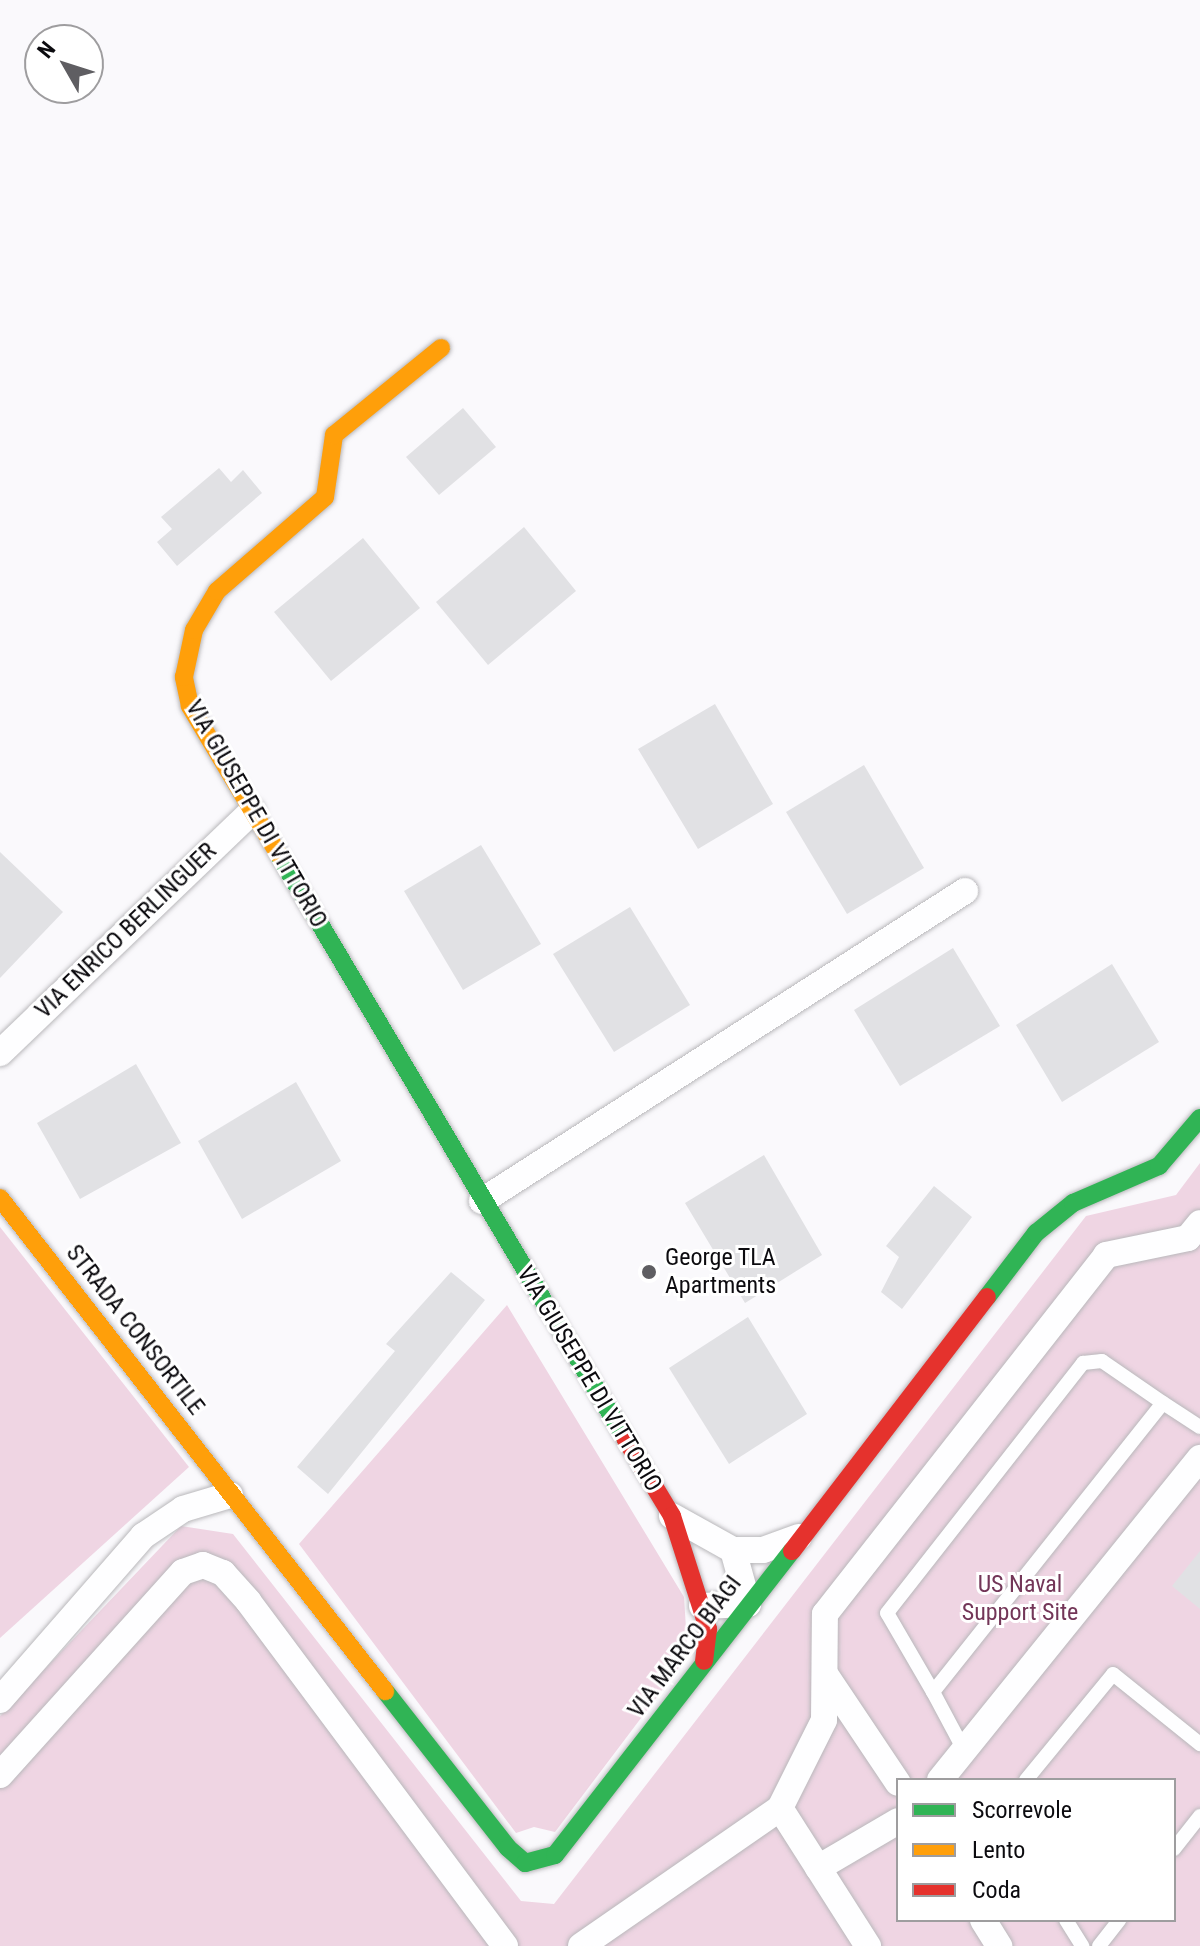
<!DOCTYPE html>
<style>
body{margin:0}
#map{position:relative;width:1200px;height:1946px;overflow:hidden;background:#faf9fc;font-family:"Roboto Condensed",sans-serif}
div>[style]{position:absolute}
.green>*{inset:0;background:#efd5e3}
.building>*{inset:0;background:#e1e1e4}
.roads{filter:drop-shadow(0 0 2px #b9b8bb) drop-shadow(0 0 2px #b9b8bb)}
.lane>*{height:14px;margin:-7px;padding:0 7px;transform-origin:7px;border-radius:7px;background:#fefeff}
.street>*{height:26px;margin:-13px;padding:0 13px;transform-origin:13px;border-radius:13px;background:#fefeff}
.fast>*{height:18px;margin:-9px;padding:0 9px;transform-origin:9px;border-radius:9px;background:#30b455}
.slow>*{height:18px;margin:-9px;padding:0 9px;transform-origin:9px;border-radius:9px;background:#ff9f0a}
.jam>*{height:18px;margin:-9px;padding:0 9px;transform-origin:9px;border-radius:9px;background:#e5322d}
.dots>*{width:22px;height:22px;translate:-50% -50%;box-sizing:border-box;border:4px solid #fff;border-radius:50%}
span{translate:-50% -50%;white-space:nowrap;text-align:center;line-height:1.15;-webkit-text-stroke:6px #fff;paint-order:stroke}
.street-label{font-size:24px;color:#0c0b0f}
.poi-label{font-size:24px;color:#0c0b0f}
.left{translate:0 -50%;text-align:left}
.park-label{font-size:24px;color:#733658}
.legend{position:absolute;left:896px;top:1778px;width:280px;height:144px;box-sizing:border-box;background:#fff;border:2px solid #9e9d9f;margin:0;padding:10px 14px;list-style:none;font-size:24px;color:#0c0b0f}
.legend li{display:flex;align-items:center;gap:16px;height:40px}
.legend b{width:40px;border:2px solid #9e9d9f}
.north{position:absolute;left:24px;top:24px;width:80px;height:80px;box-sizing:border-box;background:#fff;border:2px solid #9e9d9f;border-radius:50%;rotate:309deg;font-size:22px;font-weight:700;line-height:32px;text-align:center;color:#0c0b0f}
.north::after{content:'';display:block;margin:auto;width:28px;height:36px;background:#5f5e62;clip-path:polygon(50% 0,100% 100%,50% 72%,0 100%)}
</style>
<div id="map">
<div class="green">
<div style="clip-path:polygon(evenodd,1200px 1163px,1200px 1946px,0 1946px,0 1716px,181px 1526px,233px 1534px,521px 1901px,554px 1904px,1086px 1216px,1176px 1195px,1200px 1163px,898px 1780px,1174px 1780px,1174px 1920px,898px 1920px,898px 1780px)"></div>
<div style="clip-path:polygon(0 1227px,189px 1467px,0 1638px)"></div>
<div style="clip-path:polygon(507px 1305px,684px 1597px,687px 1644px,678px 1669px,555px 1832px,534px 1827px,516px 1833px,299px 1544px)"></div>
</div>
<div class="building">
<div style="clip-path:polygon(463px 408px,496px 447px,439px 495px,406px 457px)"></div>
<div style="clip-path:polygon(219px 468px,231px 482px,243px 470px,262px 493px,177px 566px,157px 542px,172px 529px,161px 517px)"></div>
<div style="clip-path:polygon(524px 527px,576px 591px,488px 665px,436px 602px)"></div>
<div style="clip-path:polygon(363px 538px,420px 608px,331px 681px,274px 612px)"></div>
<div style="clip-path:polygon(715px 704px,773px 804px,698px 849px,638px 749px)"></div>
<div style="clip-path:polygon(864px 765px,924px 868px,847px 914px,786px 812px)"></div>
<div style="clip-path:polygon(481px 845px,541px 944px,463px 990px,404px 891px)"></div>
<div style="clip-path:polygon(0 852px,63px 912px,0 978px)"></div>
<div style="clip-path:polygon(630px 907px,690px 1005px,614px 1052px,553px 954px)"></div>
<div style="clip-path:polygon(953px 948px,1000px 1026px,900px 1086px,854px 1010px)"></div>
<div style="clip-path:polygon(1112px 964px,1159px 1042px,1062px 1102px,1016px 1025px)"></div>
<div style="clip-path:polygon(136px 1064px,181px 1143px,80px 1199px,37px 1123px)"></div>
<div style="clip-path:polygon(296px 1082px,341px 1161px,242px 1219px,198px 1141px)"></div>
<div style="clip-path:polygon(764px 1155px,822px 1255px,745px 1303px,685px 1203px)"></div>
<div style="clip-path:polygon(934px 1186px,972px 1217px,902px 1309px,881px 1292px,899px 1257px,886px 1246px)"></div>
<div style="clip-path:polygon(451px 1272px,485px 1300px,328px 1494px,297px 1467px,395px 1351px,386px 1344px)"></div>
<div style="clip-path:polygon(748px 1317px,807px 1414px,729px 1464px,669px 1368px)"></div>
<div style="clip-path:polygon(1200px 1551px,1200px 1609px,1172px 1586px)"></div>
</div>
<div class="roads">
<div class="lane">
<div style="left:933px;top:1692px;width:91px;rotate:-120.2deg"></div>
<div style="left:887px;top:1613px;width:318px;rotate:-51.9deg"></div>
<div style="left:1083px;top:1363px;width:19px;rotate:-6deg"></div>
<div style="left:1102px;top:1361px;width:74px;rotate:34.5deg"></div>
<div style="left:964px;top:1750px;width:66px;rotate:-118.1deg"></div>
<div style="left:933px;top:1692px;width:369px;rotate:-51.5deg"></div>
<div style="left:1163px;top:1403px;width:44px;rotate:33deg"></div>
<div style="left:1026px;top:1780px;width:137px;rotate:-50.6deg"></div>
<div style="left:1113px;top:1674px;width:112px;rotate:38.8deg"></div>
<div style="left:1174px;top:1849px;width:42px;rotate:-51.8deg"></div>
<div style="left:1066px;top:1920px;width:31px;rotate:58deg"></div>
<div style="left:1099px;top:1946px;width:33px;rotate:-52deg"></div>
</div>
<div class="street">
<div style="left:0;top:1053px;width:349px;rotate:-43.8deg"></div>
<div style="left:482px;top:1201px;width:574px;rotate:-32.69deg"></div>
<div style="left:672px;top:1516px;width:70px;rotate:29.1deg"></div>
<div style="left:733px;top:1550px;width:30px"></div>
<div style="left:763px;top:1550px;width:38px;rotate:-20deg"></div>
<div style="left:702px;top:1606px;width:46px;rotate:-2.5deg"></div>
<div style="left:748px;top:1604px;width:56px;rotate:-105.5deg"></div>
<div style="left:825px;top:1674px;width:131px;rotate:56.2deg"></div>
<div style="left:0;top:1700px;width:218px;rotate:-48.9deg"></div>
<div style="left:143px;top:1536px;width:48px;rotate:-34deg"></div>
<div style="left:183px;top:1509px;width:49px;rotate:-16.6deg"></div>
<div style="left:0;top:1775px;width:273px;rotate:-48deg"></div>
<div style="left:183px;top:1572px;width:21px;rotate:-19deg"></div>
<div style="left:203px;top:1565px;width:22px;rotate:22deg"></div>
<div style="left:223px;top:1573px;width:38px;rotate:48deg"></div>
<div style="left:248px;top:1601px;width:430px;rotate:53.3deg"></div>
<div style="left:940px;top:1780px;width:414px;rotate:-51.1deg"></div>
<div style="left:780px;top:1808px;width:164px;rotate:57.5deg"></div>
<div style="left:818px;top:1868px;width:93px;rotate:-30.4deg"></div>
<div style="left:983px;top:1920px;width:31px;rotate:58deg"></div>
<div style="left:581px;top:1946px;width:242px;rotate:-34.7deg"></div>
<div style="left:780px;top:1808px;width:98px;rotate:-63.4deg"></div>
<div style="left:824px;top:1720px;width:106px;rotate:-89.5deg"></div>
<div style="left:825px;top:1614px;width:456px;rotate:-51.9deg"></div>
<div style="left:1106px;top:1255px;width:84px;rotate:-11.7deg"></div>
<div style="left:1188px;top:1238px;width:19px;rotate:-51deg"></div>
</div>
<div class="fast">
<div style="left:279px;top:855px;width:678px;rotate:59.31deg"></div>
<div style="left:987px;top:1297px;width:81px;rotate:-52.6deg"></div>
<div style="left:1036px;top:1233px;width:48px;rotate:-39deg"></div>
<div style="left:1073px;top:1203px;width:94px;rotate:-23.3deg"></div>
<div style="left:1159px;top:1166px;width:63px;rotate:-49.5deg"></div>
<div style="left:385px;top:1691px;width:199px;rotate:51.9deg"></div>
<div style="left:508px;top:1848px;width:23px;rotate:41deg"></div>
<div style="left:525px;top:1863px;width:31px;rotate:-15deg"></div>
<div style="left:555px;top:1855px;width:385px;rotate:-52.1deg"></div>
</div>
<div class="slow">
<div style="left:279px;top:855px;width:174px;rotate:-120.9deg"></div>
<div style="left:190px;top:706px;width:30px;rotate:-102deg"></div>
<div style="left:184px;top:677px;width:48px;rotate:-78deg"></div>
<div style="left:194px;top:630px;width:45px;rotate:-59.5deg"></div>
<div style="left:217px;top:591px;width:143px;rotate:-41deg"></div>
<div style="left:325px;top:497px;width:63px;rotate:-81.7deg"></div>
<div style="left:334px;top:435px;width:138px;rotate:-39.1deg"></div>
<div style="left:0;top:1198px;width:626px;rotate:52.01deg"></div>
</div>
<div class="jam">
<div style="left:625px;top:1438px;width:91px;rotate:58.9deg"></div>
<div style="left:672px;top:1516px;width:119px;rotate:72.3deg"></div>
<div style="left:708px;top:1629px;width:32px;rotate:97deg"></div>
<div style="left:792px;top:1551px;width:320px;rotate:-52.5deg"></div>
</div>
</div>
<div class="dots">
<div style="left:649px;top:1272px;background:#5f5e62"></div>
</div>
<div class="street-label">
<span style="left:256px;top:814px;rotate:60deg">VIA GIUSEPPE DI VITTORIO</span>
<span style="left:126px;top:931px;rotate:-44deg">VIA ENRICO BERLINGUER</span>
<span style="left:135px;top:1330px;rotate:52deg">STRADA CONSORTILE</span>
<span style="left:589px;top:1379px;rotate:59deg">VIA GIUSEPPE DI VITTORIO</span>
<span style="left:685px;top:1647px;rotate:-53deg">VIA MARCO BIAGI</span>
</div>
<div class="poi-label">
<span class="left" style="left:665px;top:1272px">George TLA<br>Apartments</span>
</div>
<div class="park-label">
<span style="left:1020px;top:1599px">US Naval<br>Support Site</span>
</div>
<ul class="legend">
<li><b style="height:10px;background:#30b455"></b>Scorrevole</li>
<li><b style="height:10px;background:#ff9f0a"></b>Lento</li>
<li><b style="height:10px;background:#e5322d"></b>Coda</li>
</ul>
<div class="north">N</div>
</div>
